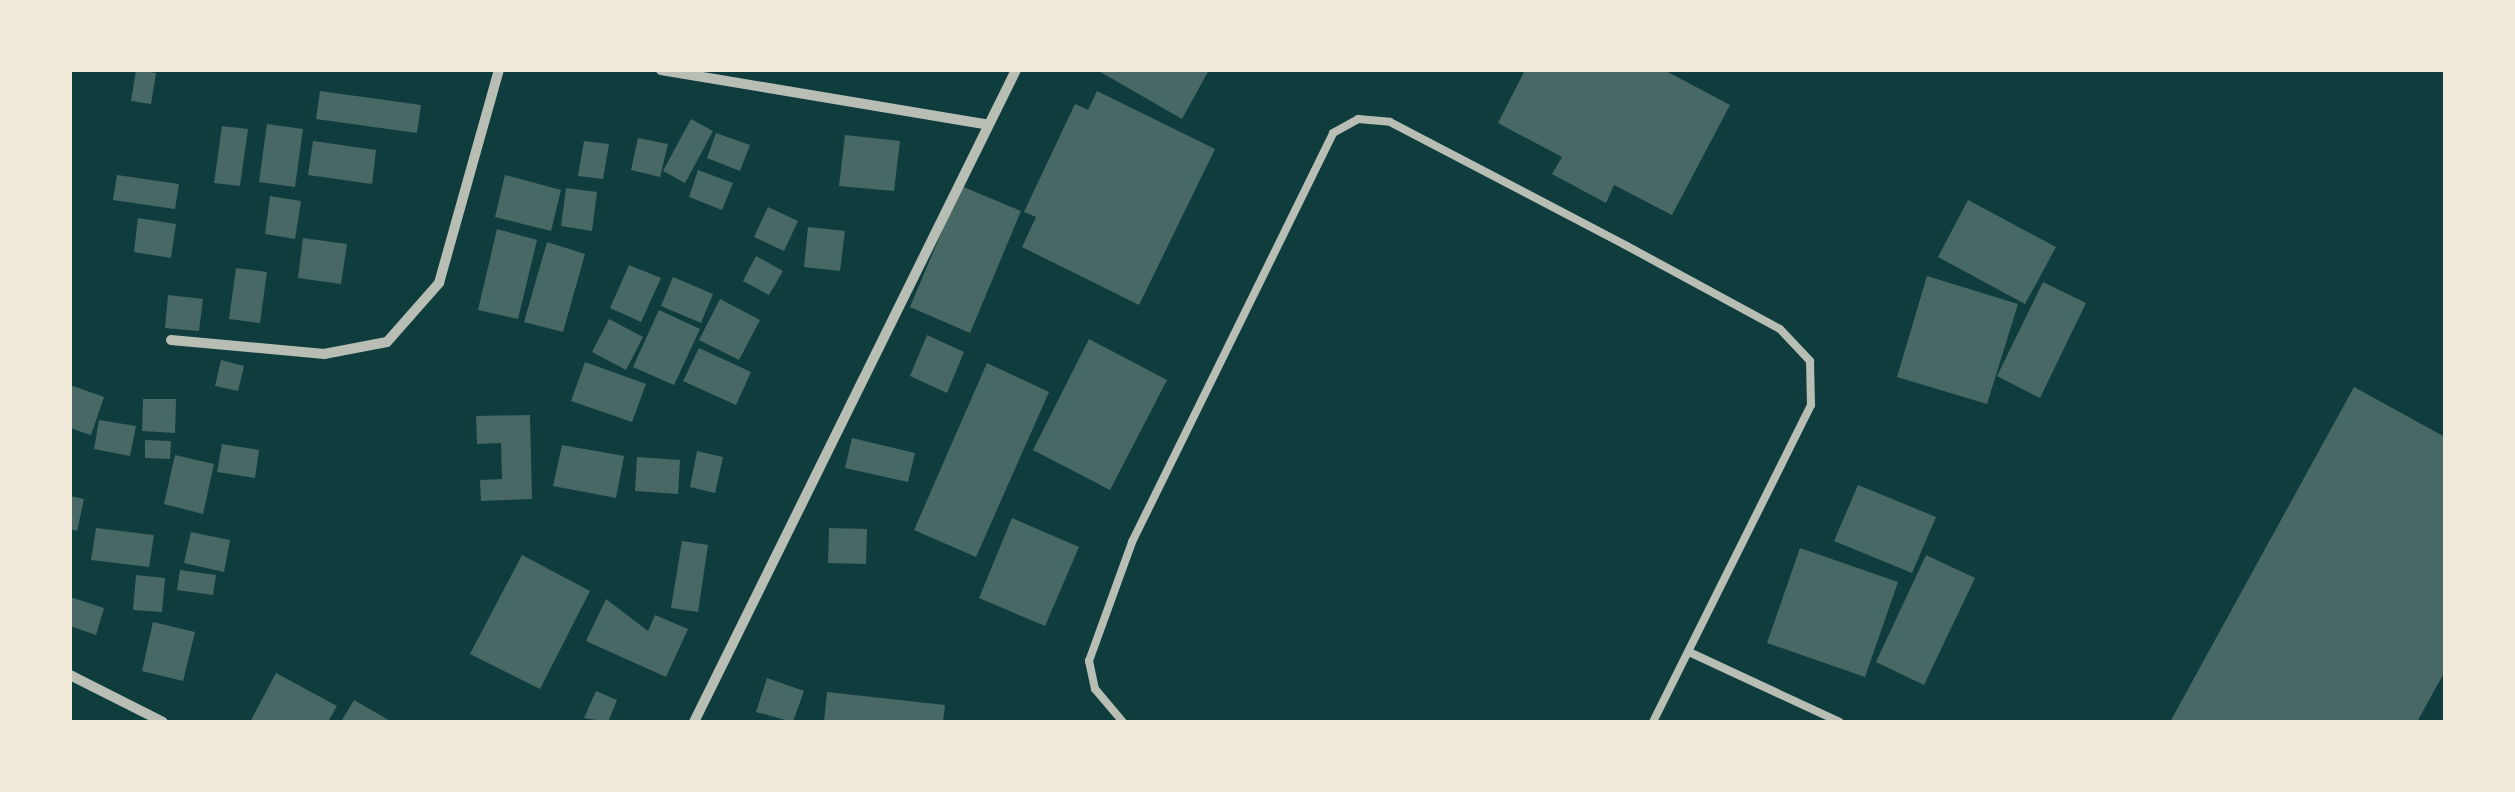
<!DOCTYPE html>
<style>
body{margin:0}
#map{position:relative;width:2515px;height:792px;overflow:hidden;background:#0f3d3e;font-family:"PT Sans Narrow",sans-serif}
div>[style]{position:absolute}
.building>*{inset:0;background:#486865}
.service>*{height:8px;margin:-4px;padding:0 4px;transform-origin:4px;border-radius:4px;background:#b8beb3}
.minor>*{height:10px;margin:-5px;padding:0 5px;transform-origin:5px;border-radius:5px;background:#b8beb3}
span{translate:-50% -50%;white-space:nowrap;text-align:center;line-height:1.15;-webkit-text-stroke:8px #f1e9da;paint-order:stroke}
.frame{position:absolute;inset:0;border:72px solid #f1e9da;pointer-events:none}
</style>
<div id="map">
<div class="building">
<div style="clip-path:polygon(136px 70px,156px 73px,151px 104px,131px 101px)"></div>
<div style="clip-path:polygon(1097px 70px,1209px 70px,1182px 119px)"></div>
<div style="clip-path:polygon(1525px 70px,1664px 70px,1730px 105px,1672px 215px,1614px 185px,1606px 203px,1552px 174px,1562px 157px,1498px 123px)"></div>
<div style="clip-path:polygon(320px 91px,421px 105px,417px 133px,316px 119px)"></div>
<div style="clip-path:polygon(1097px 91px,1215px 149px,1139px 305px,1022px 247px,1036px 217px,1024px 212px,1075px 104px,1088px 110px)"></div>
<div style="clip-path:polygon(691px 119px,713px 131px,685px 183px,663px 171px)"></div>
<div style="clip-path:polygon(267px 124px,303px 129px,295px 187px,259px 182px)"></div>
<div style="clip-path:polygon(222px 126px,248px 129px,240px 186px,214px 183px)"></div>
<div style="clip-path:polygon(716px 133px,750px 145px,740px 171px,707px 158px)"></div>
<div style="clip-path:polygon(845px 135px,900px 141px,894px 191px,839px 186px)"></div>
<div style="clip-path:polygon(638px 138px,668px 144px,660px 177px,631px 170px)"></div>
<div style="clip-path:polygon(313px 141px,376px 150px,372px 184px,308px 175px)"></div>
<div style="clip-path:polygon(584px 141px,609px 144px,603px 179px,578px 176px)"></div>
<div style="clip-path:polygon(698px 170px,733px 183px,722px 210px,689px 197px)"></div>
<div style="clip-path:polygon(117px 175px,179px 184px,175px 209px,113px 200px)"></div>
<div style="clip-path:polygon(505px 175px,561px 190px,551px 231px,495px 217px)"></div>
<div style="clip-path:polygon(961px 186px,1021px 211px,970px 333px,910px 307px)"></div>
<div style="clip-path:polygon(566px 188px,597px 192px,592px 231px,561px 226px)"></div>
<div style="clip-path:polygon(270px 196px,301px 201px,295px 239px,265px 234px)"></div>
<div style="clip-path:polygon(1968px 200px,2056px 247px,2025px 304px,1938px 257px)"></div>
<div style="clip-path:polygon(768px 207px,798px 221px,784px 251px,754px 237px)"></div>
<div style="clip-path:polygon(138px 218px,176px 224px,171px 258px,134px 252px)"></div>
<div style="clip-path:polygon(808px 227px,845px 231px,840px 271px,804px 267px)"></div>
<div style="clip-path:polygon(497px 229px,537px 240px,518px 319px,478px 310px)"></div>
<div style="clip-path:polygon(303px 238px,347px 244px,341px 284px,298px 278px)"></div>
<div style="clip-path:polygon(547px 242px,585px 254px,563px 332px,524px 322px)"></div>
<div style="clip-path:polygon(756px 256px,783px 271px,769px 295px,743px 281px)"></div>
<div style="clip-path:polygon(629px 265px,661px 278px,641px 322px,610px 308px)"></div>
<div style="clip-path:polygon(236px 268px,267px 272px,260px 323px,229px 319px)"></div>
<div style="clip-path:polygon(1927px 276px,2018px 304px,1987px 404px,1897px 377px)"></div>
<div style="clip-path:polygon(673px 277px,713px 294px,701px 323px,661px 306px)"></div>
<div style="clip-path:polygon(2043px 282px,2086px 303px,2040px 398px,1997px 376px)"></div>
<div style="clip-path:polygon(168px 295px,203px 299px,199px 331px,165px 328px)"></div>
<div style="clip-path:polygon(720px 299px,760px 320px,739px 360px,699px 340px)"></div>
<div style="clip-path:polygon(659px 310px,700px 329px,674px 385px,633px 367px)"></div>
<div style="clip-path:polygon(609px 319px,643px 337px,626px 370px,592px 352px)"></div>
<div style="clip-path:polygon(927px 335px,964px 352px,947px 393px,910px 376px)"></div>
<div style="clip-path:polygon(1089px 339px,1167px 380px,1110px 490px,1033px 450px)"></div>
<div style="clip-path:polygon(699px 348px,751px 372px,736px 405px,683px 381px)"></div>
<div style="clip-path:polygon(221px 360px,244px 366px,238px 391px,215px 386px)"></div>
<div style="clip-path:polygon(585px 362px,646px 384px,632px 422px,571px 401px)"></div>
<div style="clip-path:polygon(987px 363px,1049px 392px,976px 557px,914px 530px)"></div>
<div style="clip-path:polygon(70px 385px,104px 397px,91px 435px,70px 428px)"></div>
<div style="clip-path:polygon(2354px 387px,2445px 437px,2445px 671px,2417px 722px,2170px 722px)"></div>
<div style="clip-path:polygon(143px 399px,176px 399px,175px 433px,142px 431px)"></div>
<div style="clip-path:polygon(530px 415px,532px 499px,481px 501px,480px 480px,502px 479px,501px 443px,477px 444px,476px 416px)"></div>
<div style="clip-path:polygon(99px 420px,136px 426px,130px 456px,94px 449px)"></div>
<div style="clip-path:polygon(852px 438px,915px 453px,908px 482px,845px 468px)"></div>
<div style="clip-path:polygon(145px 440px,171px 441px,170px 459px,145px 458px)"></div>
<div style="clip-path:polygon(222px 444px,259px 450px,255px 478px,217px 472px)"></div>
<div style="clip-path:polygon(562px 445px,624px 456px,616px 498px,553px 486px)"></div>
<div style="clip-path:polygon(697px 451px,723px 457px,715px 493px,690px 487px)"></div>
<div style="clip-path:polygon(175px 455px,214px 464px,203px 514px,164px 504px)"></div>
<div style="clip-path:polygon(637px 457px,680px 460px,678px 494px,635px 491px)"></div>
<div style="clip-path:polygon(1858px 485px,1936px 517px,1912px 573px,1834px 541px)"></div>
<div style="clip-path:polygon(70px 496px,84px 499px,77px 531px,70px 529px)"></div>
<div style="clip-path:polygon(1012px 518px,1079px 547px,1045px 626px,979px 598px)"></div>
<div style="clip-path:polygon(96px 528px,154px 535px,149px 567px,91px 560px)"></div>
<div style="clip-path:polygon(829px 528px,867px 529px,866px 564px,828px 563px)"></div>
<div style="clip-path:polygon(191px 532px,230px 540px,224px 572px,184px 563px)"></div>
<div style="clip-path:polygon(682px 541px,708px 545px,698px 612px,671px 608px)"></div>
<div style="clip-path:polygon(1800px 548px,1898px 582px,1865px 677px,1767px 643px)"></div>
<div style="clip-path:polygon(522px 555px,590px 591px,540px 689px,470px 654px)"></div>
<div style="clip-path:polygon(1926px 555px,1975px 578px,1924px 685px,1876px 662px)"></div>
<div style="clip-path:polygon(180px 570px,216px 575px,213px 595px,177px 590px)"></div>
<div style="clip-path:polygon(136px 575px,165px 578px,162px 612px,133px 610px)"></div>
<div style="clip-path:polygon(70px 597px,104px 608px,96px 635px,70px 626px)"></div>
<div style="clip-path:polygon(606px 599px,648px 631px,655px 615px,688px 629px,666px 677px,586px 641px)"></div>
<div style="clip-path:polygon(153px 622px,195px 632px,183px 681px,142px 671px)"></div>
<div style="clip-path:polygon(276px 673px,337px 706px,328px 722px,250px 722px)"></div>
<div style="clip-path:polygon(767px 678px,804px 691px,793px 722px,756px 712px)"></div>
<div style="clip-path:polygon(596px 691px,617px 700px,608px 722px,584px 718px)"></div>
<div style="clip-path:polygon(827px 692px,945px 705px,943px 722px,824px 722px)"></div>
<div style="clip-path:polygon(354px 700px,392px 722px,341px 722px)"></div>
</div>
<div class="service">
<div style="left:1689px;top:652px;width:166px;rotate:24.9deg"></div>
<div style="left:1123px;top:722px;width:43px;rotate:-130.3deg"></div>
<div style="left:1095px;top:689px;width:29px;rotate:-102deg"></div>
<div style="left:1089px;top:661px;width:127px;rotate:-70.1deg"></div>
<div style="left:1132px;top:542px;width:456px;rotate:-63.8deg"></div>
<div style="left:1333px;top:133px;width:29px;rotate:-29deg"></div>
<div style="left:1358px;top:119px;width:32px;rotate:5deg"></div>
<div style="left:1390px;top:122px;width:267px;rotate:27.6deg"></div>
<div style="left:1627px;top:246px;width:174px;rotate:28.5deg"></div>
<div style="left:1780px;top:329px;width:44px;rotate:46.8deg"></div>
<div style="left:1810px;top:361px;width:44px;rotate:88.7deg"></div>
<div style="left:1811px;top:405px;width:354px;rotate:116.5deg"></div>
</div>
<div class="minor">
<div style="left:661px;top:70px;width:332px;rotate:9.5deg"></div>
<div style="left:171px;top:340px;width:154px;rotate:5.2deg"></div>
<div style="left:324px;top:354px;width:64px;rotate:-10.8deg"></div>
<div style="left:387px;top:342px;width:79px;rotate:-48.6deg"></div>
<div style="left:439px;top:283px;width:221px;rotate:-74.3deg"></div>
<div style="left:70px;top:675px;width:104px;rotate:26.8deg"></div>
<div style="left:694px;top:722px;width:727px;rotate:-63.72deg"></div>
</div>
<div class="frame"></div>
</div>
